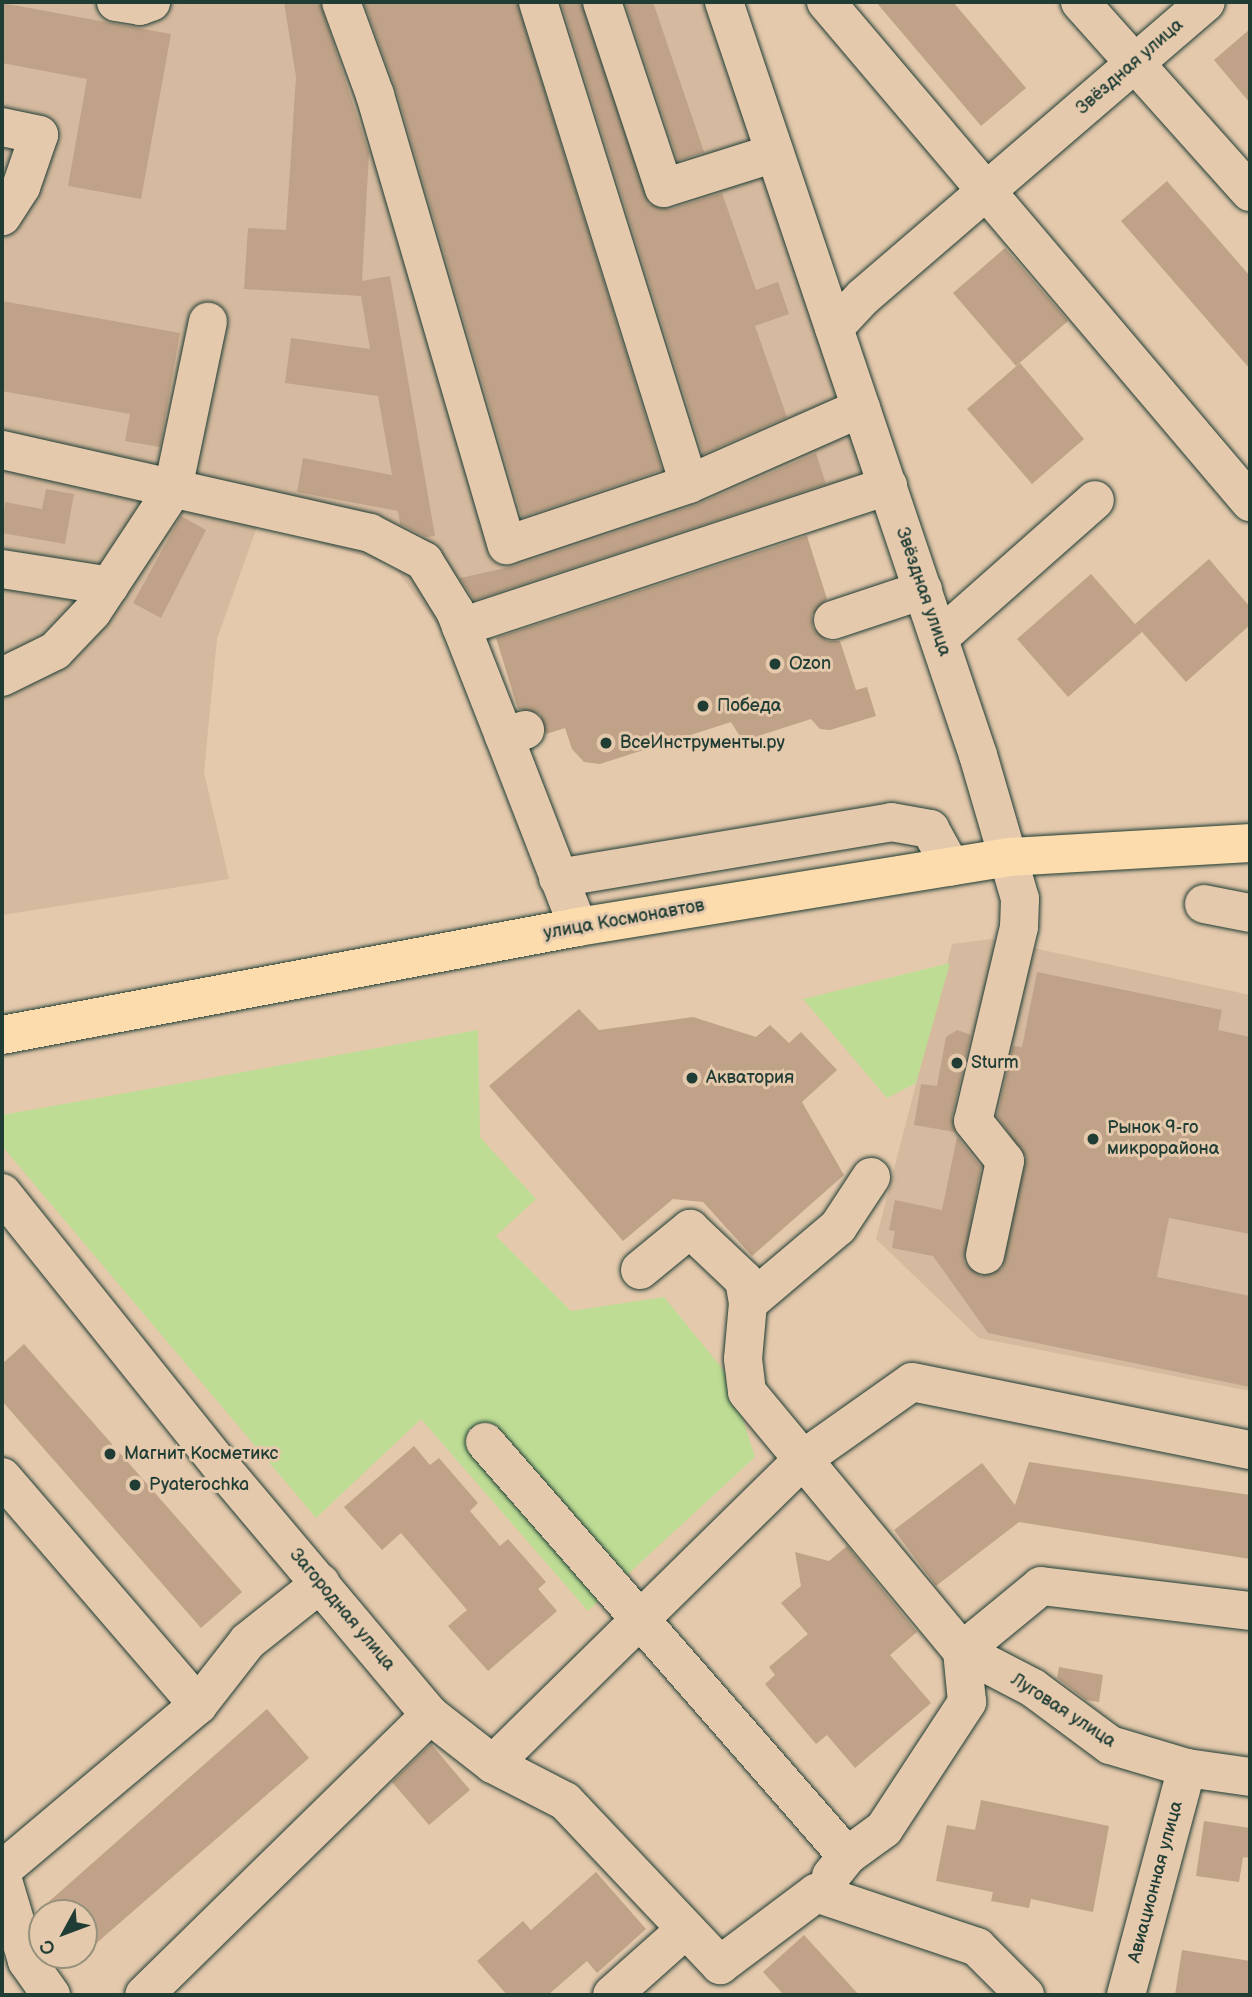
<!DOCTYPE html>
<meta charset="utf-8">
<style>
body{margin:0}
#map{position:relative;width:1252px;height:1997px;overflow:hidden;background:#e5c9ac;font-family:"Balsamiq Sans",sans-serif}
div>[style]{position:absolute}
.built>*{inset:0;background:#d6ba9f}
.green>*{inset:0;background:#bedc94}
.building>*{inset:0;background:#bfa287}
.roads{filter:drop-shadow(0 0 2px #1f3d34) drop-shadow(0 0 2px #1f3d34)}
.minor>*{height:38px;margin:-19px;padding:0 19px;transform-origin:19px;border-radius:19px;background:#e5c9ac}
.major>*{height:38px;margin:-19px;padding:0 19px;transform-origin:19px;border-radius:19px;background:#fcdcac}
.dots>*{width:19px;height:19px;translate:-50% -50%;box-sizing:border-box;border:4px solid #e5c9ac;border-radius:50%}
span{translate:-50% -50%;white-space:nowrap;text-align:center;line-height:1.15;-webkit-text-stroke:6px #e5c9ac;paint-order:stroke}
.street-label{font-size:18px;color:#1f3d34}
.poi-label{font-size:18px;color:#1f3d34}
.left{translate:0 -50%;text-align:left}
.frame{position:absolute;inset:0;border:4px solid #1f3d34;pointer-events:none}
.north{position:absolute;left:28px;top:1899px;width:70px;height:70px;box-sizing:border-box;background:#e5c9ac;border:2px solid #96917c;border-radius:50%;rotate:229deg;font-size:19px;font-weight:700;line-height:28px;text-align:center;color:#1f3d34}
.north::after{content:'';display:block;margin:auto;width:24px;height:32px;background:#1f3d34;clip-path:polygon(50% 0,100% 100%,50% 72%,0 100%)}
</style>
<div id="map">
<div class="built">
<div style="clip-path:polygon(2px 2px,709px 2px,873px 487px,440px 629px,393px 565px,258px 524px,217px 639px,204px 772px,229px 879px,2px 915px)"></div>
<div style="clip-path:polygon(992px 939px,1250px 995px,1250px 1391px,979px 1338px,876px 1239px,952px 944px)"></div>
</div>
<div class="green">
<div style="clip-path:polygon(950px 963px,916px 1083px,887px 1098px,803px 999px)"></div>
<div style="clip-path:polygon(478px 1030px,480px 1137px,536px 1199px,496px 1236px,571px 1311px,664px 1297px,730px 1378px,755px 1457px,588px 1611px,421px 1419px,316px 1518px,2px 1146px,2px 1115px)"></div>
</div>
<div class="building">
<div style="clip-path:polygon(284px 2px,320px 2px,369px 153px,362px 281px,390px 276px,435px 536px,426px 537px,400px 524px,398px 511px,297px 492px,303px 458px,392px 475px,378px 396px,285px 383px,291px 338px,370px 349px,361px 296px,244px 289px,248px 228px,286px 230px,296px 77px)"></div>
<div style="clip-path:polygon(364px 2px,517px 2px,662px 470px,522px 517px,396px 89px)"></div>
<div style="clip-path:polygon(561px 2px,581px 2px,649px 204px,670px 209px,722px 193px,756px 290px,778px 282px,789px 314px,755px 326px,787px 417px,703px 454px)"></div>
<div style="clip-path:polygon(625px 2px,653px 2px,704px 152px,678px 161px)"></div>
<div style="clip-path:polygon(876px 2px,953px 2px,1026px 88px,981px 126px)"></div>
<div style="clip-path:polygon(2px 3px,171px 34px,141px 199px,68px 186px,87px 79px,2px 63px)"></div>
<div style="clip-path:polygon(1250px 29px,1250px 103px,1214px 60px)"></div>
<div style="clip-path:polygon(1167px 181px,1250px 276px,1250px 369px,1121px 221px)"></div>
<div style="clip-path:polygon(1005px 248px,1068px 321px,1016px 366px,953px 293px)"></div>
<div style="clip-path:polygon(2px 301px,180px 333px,160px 447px,125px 441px,130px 414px,2px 391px)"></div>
<div style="clip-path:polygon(1020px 363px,1084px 439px,1032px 484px,967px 409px)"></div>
<div style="clip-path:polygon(816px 453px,826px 484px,474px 600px,460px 578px,514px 566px,696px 505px)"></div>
<div style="clip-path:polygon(46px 489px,74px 494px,65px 544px,2px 533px,5px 502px,42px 509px)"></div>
<div style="clip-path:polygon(181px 516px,206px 530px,161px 618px,133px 603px)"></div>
<div style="clip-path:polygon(807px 536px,827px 599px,812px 615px,813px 628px,828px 641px,840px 641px,856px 690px,867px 687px,876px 716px,830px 730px,820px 729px,811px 719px,752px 738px,739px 735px,731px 722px,600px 764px,584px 762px,572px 749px,565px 728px,546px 734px,540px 714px,518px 709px,496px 638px)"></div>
<div style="clip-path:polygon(1209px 559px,1250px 607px,1250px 625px,1186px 682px,1135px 624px)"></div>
<div style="clip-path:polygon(1091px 574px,1142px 632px,1068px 697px,1017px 639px)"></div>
<div style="clip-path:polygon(1037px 972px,1222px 1010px,1218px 1030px,1250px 1037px,1250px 1234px,1169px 1218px,1157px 1277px,1250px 1296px,1250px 1387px,988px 1333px,933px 1256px,892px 1248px,895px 1231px,889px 1230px,895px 1200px,942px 1210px,957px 1137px,981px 1167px,964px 1262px,981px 1276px,1002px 1269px,1026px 1157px,997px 1116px,1013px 1046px,1022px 1047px)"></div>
<div style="clip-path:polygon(579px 1009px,599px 1030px,693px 1017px,756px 1037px,770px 1025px,789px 1043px,801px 1032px,837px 1070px,802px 1102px,844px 1175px,752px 1256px,703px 1202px,673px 1199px,623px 1241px,489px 1086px)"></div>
<div style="clip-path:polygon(957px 1030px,971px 1035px,952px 1116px,955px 1132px,914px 1125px,921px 1084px,937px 1086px,946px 1037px)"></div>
<div style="clip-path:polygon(24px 1344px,242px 1592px,201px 1628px,2px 1401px,2px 1364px)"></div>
<div style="clip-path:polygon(414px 1446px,430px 1465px,439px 1458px,478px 1503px,470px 1511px,500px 1546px,508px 1539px,546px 1582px,538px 1589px,557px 1611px,488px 1671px,448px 1626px,467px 1610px,401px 1533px,382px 1550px,344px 1507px)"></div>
<div style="clip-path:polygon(1029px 1462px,1250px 1495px,1250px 1559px,1019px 1522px,936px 1586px,894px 1530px,982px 1463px,1015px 1505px)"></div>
<div style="clip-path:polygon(847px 1546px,917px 1632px,890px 1655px,931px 1703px,855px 1768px,827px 1735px,816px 1744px,765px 1684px,775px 1675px,769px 1667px,808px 1634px,781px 1603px,801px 1586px,795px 1552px,829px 1561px)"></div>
<div style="clip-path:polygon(1059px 1667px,1103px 1675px,1099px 1702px,1086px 1700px,1057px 1678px)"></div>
<div style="clip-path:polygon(267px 1709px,309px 1758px,84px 1954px,84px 1913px,36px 1913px)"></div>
<div style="clip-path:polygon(431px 1744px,470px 1790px,429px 1825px,392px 1782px)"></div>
<div style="clip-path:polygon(981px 1800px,1109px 1826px,1093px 1912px,1031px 1899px,1029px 1908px,991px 1901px,993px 1892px,936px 1881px,947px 1825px,975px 1830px)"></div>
<div style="clip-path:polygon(1204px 1821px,1250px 1828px,1250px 1858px,1243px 1857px,1239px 1882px,1196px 1876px)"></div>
<div style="clip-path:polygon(596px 1872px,646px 1929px,597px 1973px,587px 1961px,548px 1995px,507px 1995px,477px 1961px,523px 1921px,531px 1930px)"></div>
<div style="clip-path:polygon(804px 1935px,859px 1995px,784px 1995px,763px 1972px)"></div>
<div style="clip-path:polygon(1182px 1950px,1250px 1961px,1250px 1995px,1175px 1995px)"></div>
</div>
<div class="roads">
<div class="minor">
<div style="left:116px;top:2px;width:24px;rotate:9deg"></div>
<div style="left:140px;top:6px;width:12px;rotate:-20deg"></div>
<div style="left:341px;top:2px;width:99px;rotate:69.9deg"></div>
<div style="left:375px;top:95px;width:469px;rotate:73.7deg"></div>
<div style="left:507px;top:545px;width:192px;rotate:-18.5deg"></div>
<div style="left:689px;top:484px;width:188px;rotate:-23.8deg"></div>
<div style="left:538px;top:2px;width:505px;rotate:72.61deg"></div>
<div style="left:602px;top:2px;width:196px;rotate:71.6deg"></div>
<div style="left:664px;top:188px;width:116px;rotate:-17.5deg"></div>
<div style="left:724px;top:2px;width:795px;rotate:71.36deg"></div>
<div style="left:978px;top:755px;width:150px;rotate:73.7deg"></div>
<div style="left:1020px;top:899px;width:28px;rotate:92deg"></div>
<div style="left:1019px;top:927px;width:199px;rotate:103.3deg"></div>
<div style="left:973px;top:1121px;width:51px;rotate:51.3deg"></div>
<div style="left:1005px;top:1161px;width:96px;rotate:102deg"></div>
<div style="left:826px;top:2px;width:656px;rotate:49.7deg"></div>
<div style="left:1080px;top:2px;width:255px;rotate:48.2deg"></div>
<div style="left:2px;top:127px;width:38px;rotate:12deg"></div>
<div style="left:39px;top:135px;width:55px;rotate:109.1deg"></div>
<div style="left:21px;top:187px;width:35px;rotate:123deg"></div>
<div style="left:834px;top:328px;width:42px;rotate:-46.9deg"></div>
<div style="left:863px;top:297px;width:452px;rotate:-40.7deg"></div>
<div style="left:2px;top:450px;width:377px;rotate:12.7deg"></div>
<div style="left:370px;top:533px;width:61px;rotate:27.4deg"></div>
<div style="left:424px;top:561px;width:59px;rotate:58.2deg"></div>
<div style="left:455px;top:611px;width:134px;rotate:68.6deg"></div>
<div style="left:504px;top:736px;width:22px;rotate:-16deg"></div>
<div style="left:2px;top:569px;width:109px;rotate:8.9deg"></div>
<div style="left:833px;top:620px;width:95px;rotate:-18.4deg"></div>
<div style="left:461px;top:627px;width:450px;rotate:-18.3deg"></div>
<div style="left:939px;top:638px;width:208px;rotate:-41.5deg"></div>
<div style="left:2px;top:677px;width:59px;rotate:-26.1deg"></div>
<div style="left:55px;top:651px;width:54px;rotate:-46.5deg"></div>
<div style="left:92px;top:612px;width:147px;rotate:-56.6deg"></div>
<div style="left:173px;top:489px;width:171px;rotate:-78.2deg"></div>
<div style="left:504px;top:736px;width:205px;rotate:68.8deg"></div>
<div style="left:558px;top:878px;width:338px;rotate:-9.5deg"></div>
<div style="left:891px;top:822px;width:40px;rotate:10deg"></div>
<div style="left:930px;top:829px;width:43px;rotate:61.1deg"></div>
<div style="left:1204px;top:904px;width:47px;rotate:11.1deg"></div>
<div style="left:871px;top:1177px;width:60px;rotate:123.4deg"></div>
<div style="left:838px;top:1227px;width:118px;rotate:139.8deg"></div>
<div style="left:748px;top:1303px;width:56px;rotate:95.1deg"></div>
<div style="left:743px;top:1359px;width:33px;rotate:83deg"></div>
<div style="left:747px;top:1392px;width:337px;rotate:50.3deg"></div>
<div style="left:962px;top:1651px;width:102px;rotate:-39.4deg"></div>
<div style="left:1041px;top:1586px;width:210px;rotate:6.8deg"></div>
<div style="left:2px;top:1193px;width:352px;rotate:51.3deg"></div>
<div style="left:222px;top:1468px;width:323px;rotate:49.9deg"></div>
<div style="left:430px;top:1715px;width:400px;rotate:135.6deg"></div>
<div style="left:640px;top:1270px;width:65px;rotate:-39.4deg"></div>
<div style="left:690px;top:1229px;width:74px;rotate:43.4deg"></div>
<div style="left:744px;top:1280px;width:23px;rotate:80deg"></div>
<div style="left:485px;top:1442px;width:550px;rotate:48.83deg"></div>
<div style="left:2px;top:1477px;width:301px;rotate:49.3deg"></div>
<div style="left:962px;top:1651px;width:80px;rotate:27.5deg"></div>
<div style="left:1033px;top:1688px;width:96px;rotate:36.5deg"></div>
<div style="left:1110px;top:1745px;width:80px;rotate:16.6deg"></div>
<div style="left:1187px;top:1768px;width:64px;rotate:8.1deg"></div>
<div style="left:430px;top:1715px;width:80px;rotate:37.9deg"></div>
<div style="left:493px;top:1764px;width:81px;rotate:27.2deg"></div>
<div style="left:565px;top:1801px;width:226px;rotate:46.6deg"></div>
<div style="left:720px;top:1965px;width:120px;rotate:-36.9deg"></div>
<div style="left:816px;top:1893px;width:170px;rotate:18.5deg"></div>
<div style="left:977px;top:1947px;width:68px;rotate:45deg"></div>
<div style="left:493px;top:1764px;width:435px;rotate:-44.5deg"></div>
<div style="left:803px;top:1459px;width:133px;rotate:-35.2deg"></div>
<div style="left:912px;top:1382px;width:345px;rotate:11.4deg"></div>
<div style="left:2px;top:1870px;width:256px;rotate:-40.1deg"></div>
<div style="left:198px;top:1705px;width:81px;rotate:-52deg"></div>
<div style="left:248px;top:1641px;width:93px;rotate:-38.5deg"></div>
<div style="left:831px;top:1876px;width:26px;rotate:-51deg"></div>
<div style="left:847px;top:1856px;width:46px;rotate:-36.1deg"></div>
<div style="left:884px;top:1829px;width:152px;rotate:-56.8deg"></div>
<div style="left:967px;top:1702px;width:51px;rotate:-95.6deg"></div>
<div style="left:2px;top:1877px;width:88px;rotate:73.4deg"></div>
<div style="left:27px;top:1961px;width:42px;rotate:54.8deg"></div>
<div style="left:612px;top:1995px;width:99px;rotate:-41.7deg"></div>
<div style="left:1126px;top:1995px;width:235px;rotate:-75deg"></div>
</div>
<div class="major">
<div style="left:2px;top:1035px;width:586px;rotate:-10.62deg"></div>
<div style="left:578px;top:927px;width:437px;rotate:-9.2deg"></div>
<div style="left:1009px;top:857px;width:241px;rotate:-3.3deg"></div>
</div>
</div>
<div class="dots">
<div style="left:775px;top:664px;background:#1f3d34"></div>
<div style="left:703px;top:706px;background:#1f3d34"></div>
<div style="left:606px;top:743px;background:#1f3d34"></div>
<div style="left:957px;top:1063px;background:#1f3d34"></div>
<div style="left:692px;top:1078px;background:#1f3d34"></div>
<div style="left:1093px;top:1139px;background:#1f3d34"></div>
<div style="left:110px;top:1454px;background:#1f3d34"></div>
<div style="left:135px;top:1485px;background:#1f3d34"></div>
</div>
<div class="street-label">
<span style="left:1130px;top:67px;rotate:-41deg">Звёздная улица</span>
<span style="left:923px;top:592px;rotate:71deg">Звёздная улица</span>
<span style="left:624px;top:920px;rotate:-10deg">улица Космонавтов</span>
<span style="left:342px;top:1610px;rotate:50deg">Загородная улица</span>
<span style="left:1063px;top:1711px;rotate:33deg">Луговая улица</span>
<span style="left:1156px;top:1882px;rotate:-75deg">Авиационная улица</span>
</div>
<div class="poi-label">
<span class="left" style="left:789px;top:664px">Ozon</span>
<span class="left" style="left:717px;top:706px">Победа</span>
<span class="left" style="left:620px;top:743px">ВсеИнструменты.ру</span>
<span class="left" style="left:971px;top:1063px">Sturm</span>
<span class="left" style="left:706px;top:1078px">Акватория</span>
<span class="left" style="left:1107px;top:1139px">Рынок 9-го<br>микрорайона</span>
<span class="left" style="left:124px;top:1454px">Магнит Косметикс</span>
<span class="left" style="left:149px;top:1485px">Pyaterochka</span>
</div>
<div class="frame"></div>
<div class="north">С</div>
</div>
